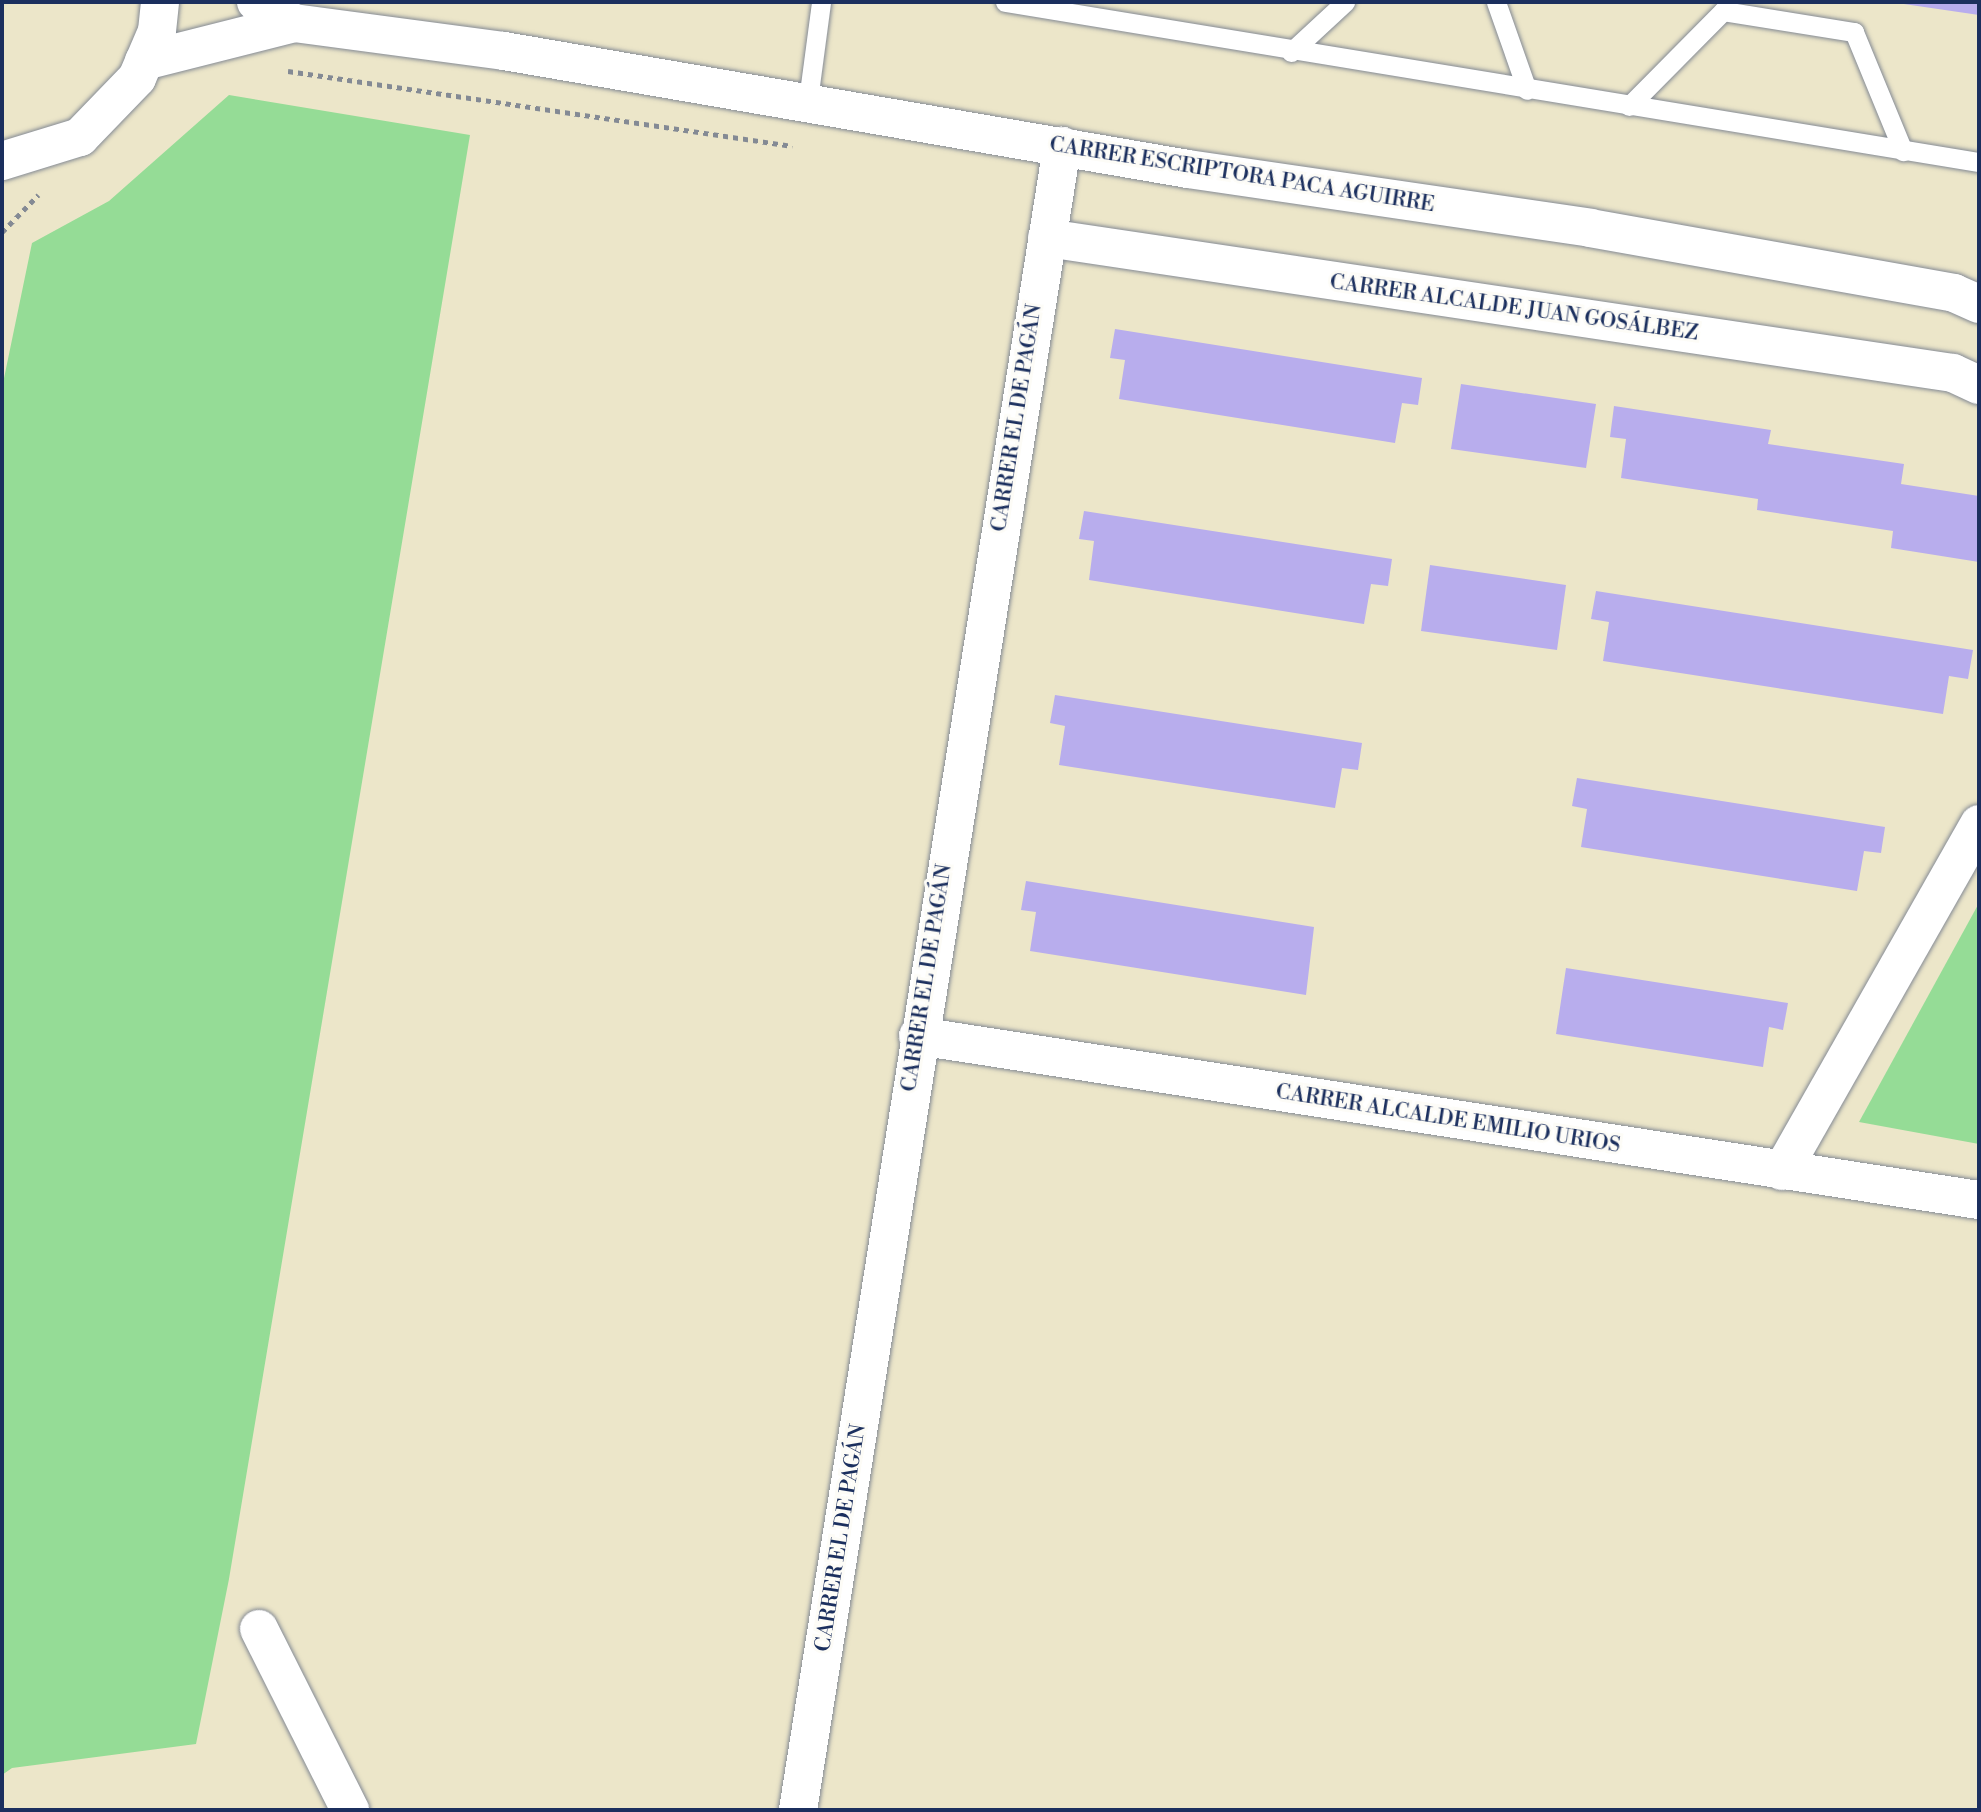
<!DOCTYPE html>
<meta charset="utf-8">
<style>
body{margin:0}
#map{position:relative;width:1981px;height:1812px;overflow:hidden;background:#ece6c9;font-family:"Libre Bodoni",serif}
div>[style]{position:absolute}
.green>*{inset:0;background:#95dc96}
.building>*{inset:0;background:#b8aded}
.path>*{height:4.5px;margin-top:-2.25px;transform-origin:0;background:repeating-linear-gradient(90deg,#848a94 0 5px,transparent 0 10px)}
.roads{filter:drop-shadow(0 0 2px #848a94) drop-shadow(0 0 2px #848a94)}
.service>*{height:19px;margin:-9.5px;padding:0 9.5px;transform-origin:9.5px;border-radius:9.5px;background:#fff}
.minor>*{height:38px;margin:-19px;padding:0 19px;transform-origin:19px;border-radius:19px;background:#fff}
.secondary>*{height:38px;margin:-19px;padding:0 19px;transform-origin:19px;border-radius:19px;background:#fff}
span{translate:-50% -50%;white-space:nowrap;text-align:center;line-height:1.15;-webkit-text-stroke:6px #fdfcf7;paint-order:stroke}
.street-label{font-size:21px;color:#1b2f5e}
.frame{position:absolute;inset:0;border:4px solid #1b2f5e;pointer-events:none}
</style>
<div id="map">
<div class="green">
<div style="clip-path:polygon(229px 95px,470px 135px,229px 1579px,196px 1744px,12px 1768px,2px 1775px,2px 388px,32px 243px,109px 201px)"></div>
<div style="clip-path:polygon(1979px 903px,1979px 1144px,1859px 1122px)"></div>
</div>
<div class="building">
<div style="clip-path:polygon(1979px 2px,1979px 15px,1897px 3px,1897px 2px)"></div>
<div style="clip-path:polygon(1115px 329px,1422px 378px,1418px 405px,1402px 403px,1395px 443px,1119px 399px,1125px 360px,1110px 358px)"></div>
<div style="clip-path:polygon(1461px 384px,1596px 404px,1586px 468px,1451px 449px)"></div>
<div style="clip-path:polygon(1614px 406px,1771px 430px,1768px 444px,1904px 464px,1901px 484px,1979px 496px,1979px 562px,1891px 548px,1893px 531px,1757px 510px,1758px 499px,1621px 478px,1626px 439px,1610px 437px)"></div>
<div style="clip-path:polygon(1084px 511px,1392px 559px,1388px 586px,1371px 584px,1364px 624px,1089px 580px,1094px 541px,1079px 539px)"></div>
<div style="clip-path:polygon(1430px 565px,1566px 585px,1557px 650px,1421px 631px)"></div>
<div style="clip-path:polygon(1596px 591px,1973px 650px,1968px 679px,1949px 676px,1943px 714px,1603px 661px,1609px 622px,1591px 619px)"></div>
<div style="clip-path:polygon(1055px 695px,1362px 743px,1358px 770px,1342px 768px,1335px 808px,1059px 765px,1065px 726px,1050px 723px)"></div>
<div style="clip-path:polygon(1577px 778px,1885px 827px,1881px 853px,1864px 851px,1857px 891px,1581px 847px,1587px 809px,1572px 806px)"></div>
<div style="clip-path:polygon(1026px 881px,1314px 927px,1306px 995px,1030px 951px,1036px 912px,1021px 910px)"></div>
<div style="clip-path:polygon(1566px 968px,1788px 1003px,1783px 1030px,1769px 1027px,1763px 1067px,1556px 1034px)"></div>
</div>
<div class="path">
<div style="left:288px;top:71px;width:510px;rotate:8.46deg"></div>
<div style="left:2px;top:232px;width:52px;rotate:-45.8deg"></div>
</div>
<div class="roads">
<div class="service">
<div style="left:1005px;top:2px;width:987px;rotate:9.33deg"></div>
<div style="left:1496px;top:2px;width:93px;rotate:70.6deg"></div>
<div style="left:1291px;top:52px;width:74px;rotate:-42.8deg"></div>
<div style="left:808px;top:100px;width:99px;rotate:-82.4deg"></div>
<div style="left:1629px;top:106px;width:134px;rotate:-45.3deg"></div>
<div style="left:1723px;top:11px;width:133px;rotate:9.1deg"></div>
<div style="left:1854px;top:32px;width:129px;rotate:67.6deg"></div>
</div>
<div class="minor">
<div style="left:256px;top:2px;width:43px;rotate:28.9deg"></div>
<div style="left:294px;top:23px;width:212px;rotate:7.6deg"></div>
<div style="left:504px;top:51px;width:694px;rotate:9.79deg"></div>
<div style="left:1188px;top:169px;width:406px;rotate:8.3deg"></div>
<div style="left:1590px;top:228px;width:370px;rotate:10.1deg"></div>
<div style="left:1954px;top:293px;width:27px;rotate:24deg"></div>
<div style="left:144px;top:61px;width:155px;rotate:-14.2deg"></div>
<div style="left:1047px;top:238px;width:916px;rotate:8.48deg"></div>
<div style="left:1953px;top:373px;width:29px;rotate:25deg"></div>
<div style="left:918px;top:1036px;width:1074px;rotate:8.79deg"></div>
<div style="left:1782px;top:1171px;width:399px;rotate:-60.4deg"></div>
<div style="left:259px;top:1629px;width:203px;rotate:63.3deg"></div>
<div style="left:798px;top:1810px;width:1685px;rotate:-80.98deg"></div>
</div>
<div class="secondary">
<div style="left:2px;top:161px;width:82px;rotate:-17.1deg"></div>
<div style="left:80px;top:137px;width:82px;rotate:-46deg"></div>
<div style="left:137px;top:78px;width:51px;rotate:-66.9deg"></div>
<div style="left:157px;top:31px;width:29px;rotate:-84deg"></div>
</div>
</div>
<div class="street-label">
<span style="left:1242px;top:175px;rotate:9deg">CARRER ESCRIPTORA PACA AGUIRRE</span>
<span style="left:1514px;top:308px;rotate:8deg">CARRER ALCALDE JUAN GOSÁLBEZ</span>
<span style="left:1017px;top:418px;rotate:-81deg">CARRER EL DE PAGÁN</span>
<span style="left:927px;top:978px;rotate:-81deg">CARRER EL DE PAGÁN</span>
<span style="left:1448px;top:1119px;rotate:9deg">CARRER ALCALDE EMILIO URIOS</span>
<span style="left:841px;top:1538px;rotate:-81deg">CARRER EL DE PAGÁN</span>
</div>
<div class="frame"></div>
</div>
